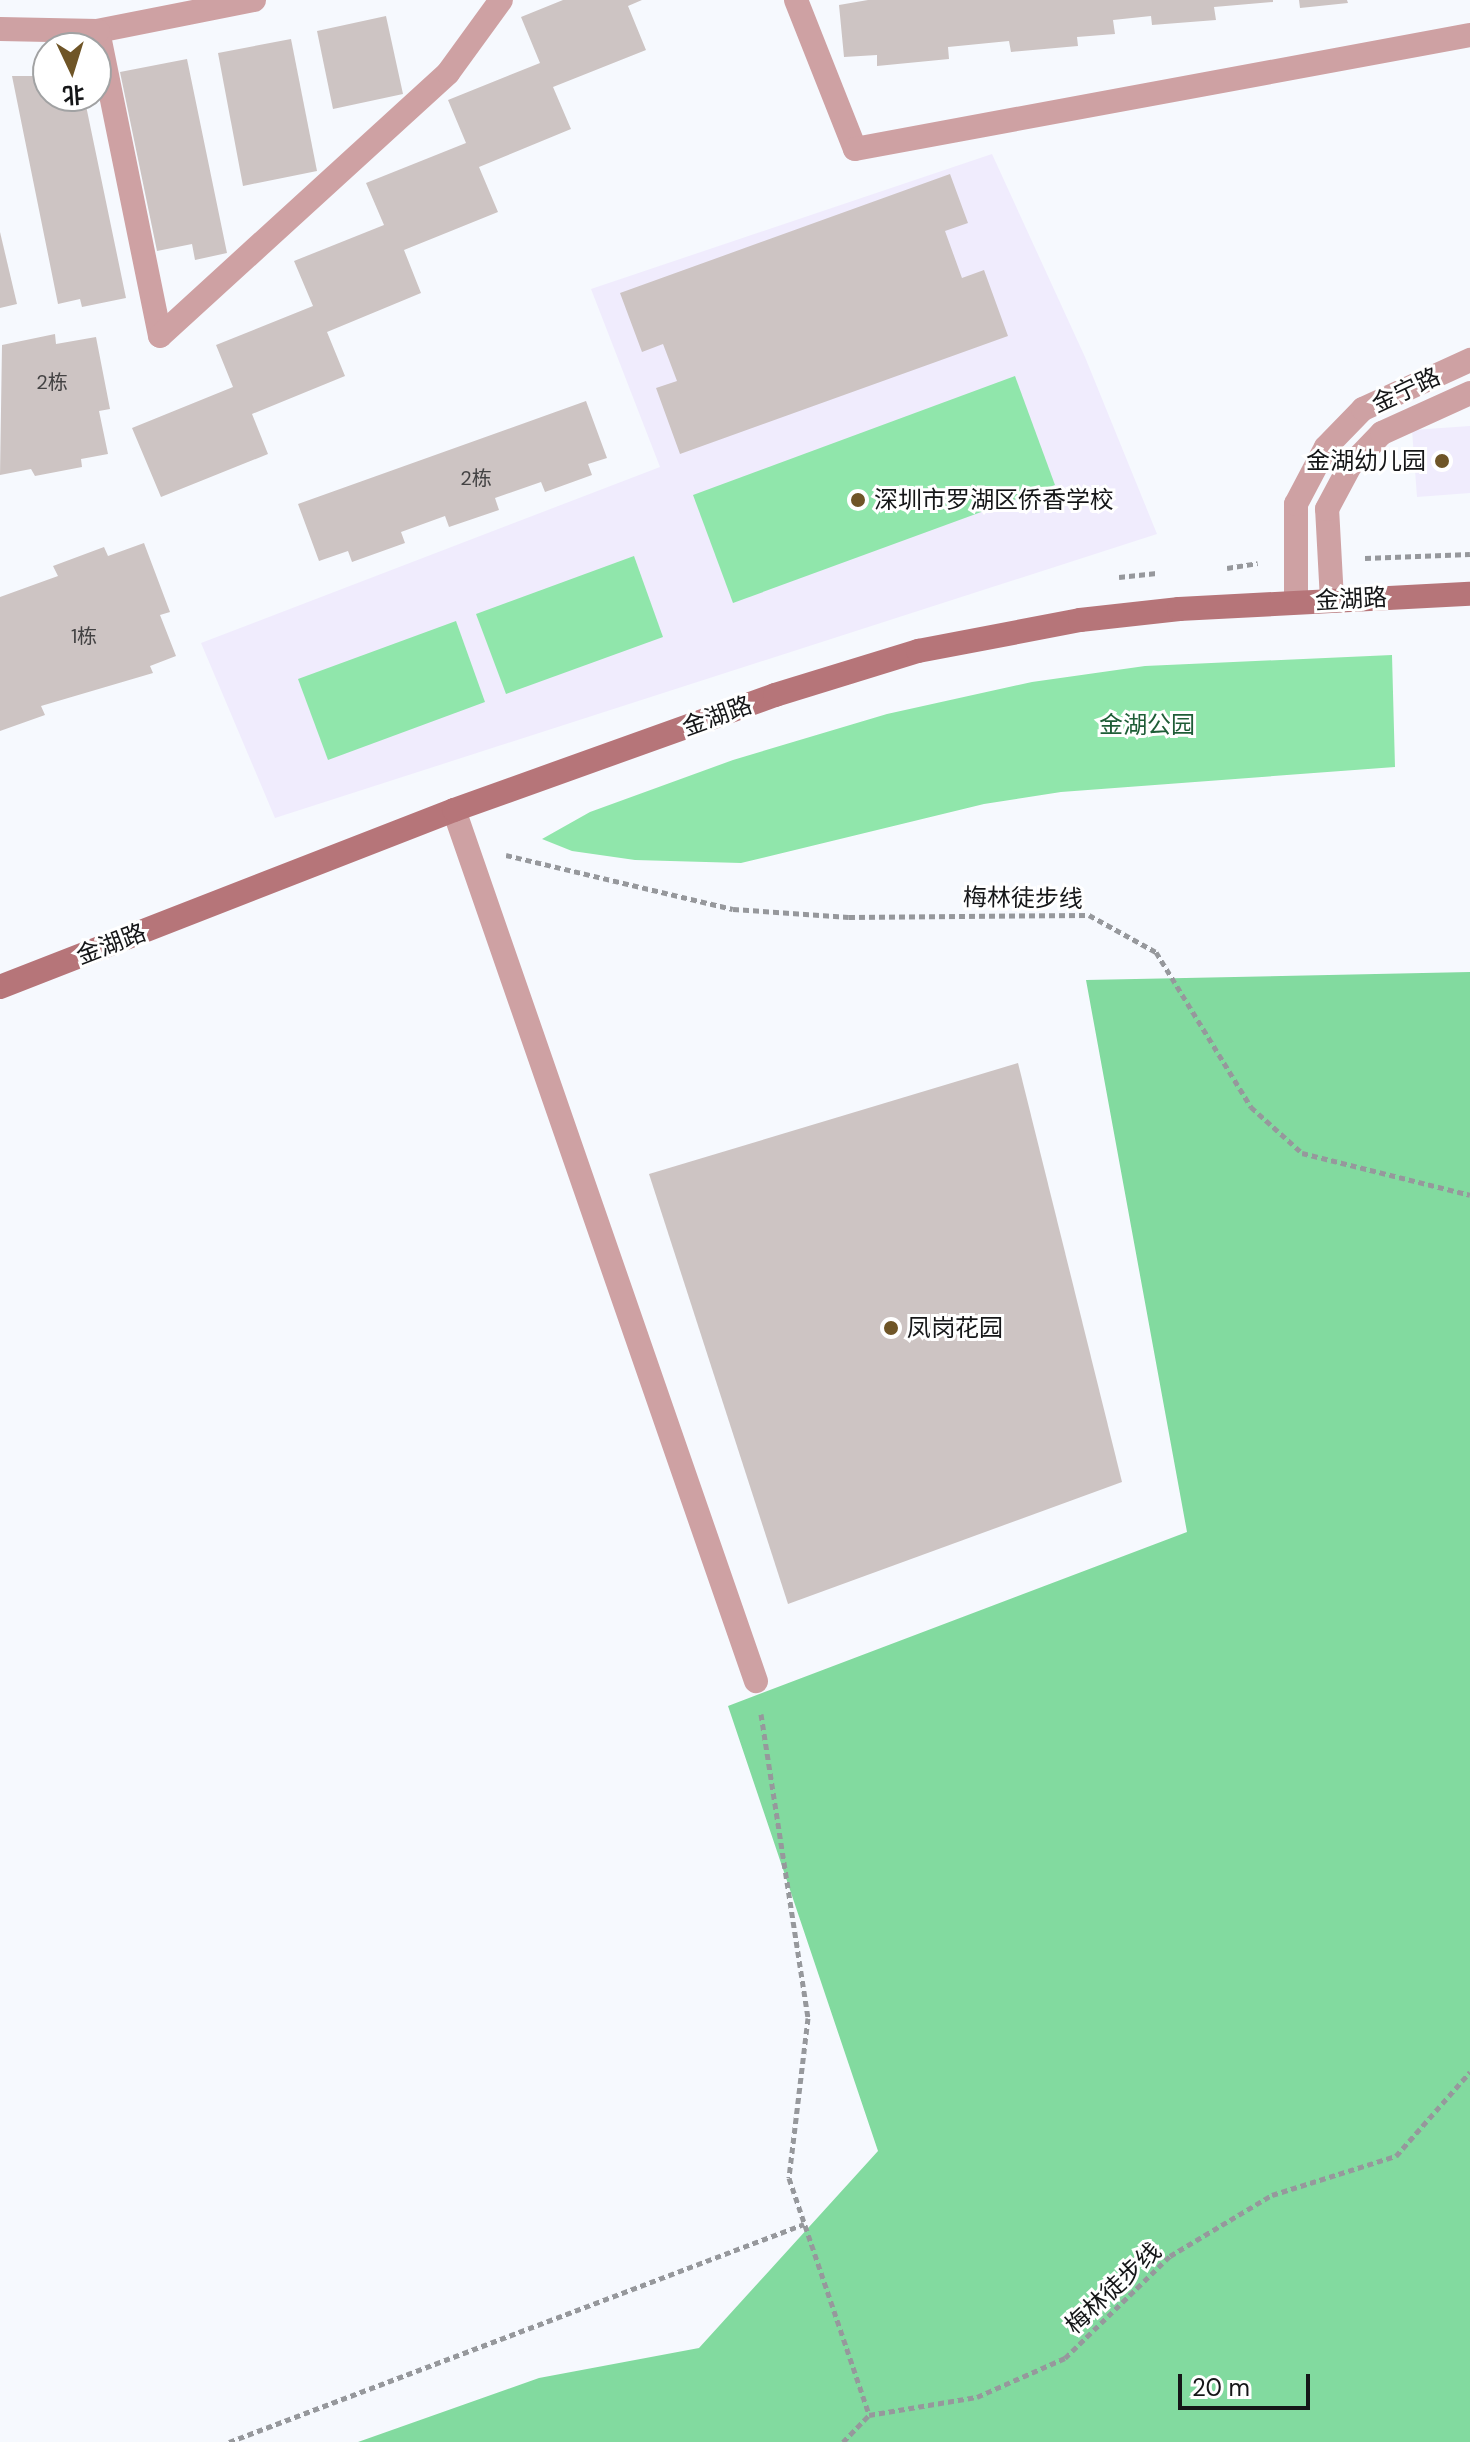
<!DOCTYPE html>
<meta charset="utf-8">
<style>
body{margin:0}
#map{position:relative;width:1470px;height:2442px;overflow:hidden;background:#f6f9fe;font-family:"DM Sans","Noto Sans SC",sans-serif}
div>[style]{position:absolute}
.education>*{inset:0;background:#f0ecfd}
.green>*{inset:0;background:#90e6ab}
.forest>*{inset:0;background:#82da9f}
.building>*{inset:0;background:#cdc4c3}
.path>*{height:5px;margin-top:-2.5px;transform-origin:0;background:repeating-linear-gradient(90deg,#96989c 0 6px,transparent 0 10px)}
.street>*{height:24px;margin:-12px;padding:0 12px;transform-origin:12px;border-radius:12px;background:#cea1a3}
.secondary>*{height:24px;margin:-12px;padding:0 12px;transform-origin:12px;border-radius:12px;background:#b67579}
.dots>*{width:22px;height:22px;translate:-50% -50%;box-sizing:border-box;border:4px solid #fff;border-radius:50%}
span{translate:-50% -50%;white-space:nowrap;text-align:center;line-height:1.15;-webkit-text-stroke:6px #fff;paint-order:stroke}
.number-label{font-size:20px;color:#434243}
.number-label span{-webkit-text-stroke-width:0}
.street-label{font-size:24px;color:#151618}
.poi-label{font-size:24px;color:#151618}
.right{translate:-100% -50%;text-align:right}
.left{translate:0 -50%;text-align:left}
.park-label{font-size:24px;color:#1e5d37}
.north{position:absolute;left:32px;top:32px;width:80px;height:80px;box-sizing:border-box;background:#fff;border:2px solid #a1a2a3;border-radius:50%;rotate:176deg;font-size:22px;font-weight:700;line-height:32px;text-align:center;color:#151618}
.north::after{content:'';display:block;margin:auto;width:28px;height:36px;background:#6f5527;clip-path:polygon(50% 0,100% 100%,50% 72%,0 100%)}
.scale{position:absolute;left:1178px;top:2374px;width:132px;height:36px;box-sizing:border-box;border:4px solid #151618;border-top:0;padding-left:10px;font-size:24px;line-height:28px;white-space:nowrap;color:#151618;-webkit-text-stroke:6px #fff;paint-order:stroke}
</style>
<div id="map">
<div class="education">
<div style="clip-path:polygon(992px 154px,1085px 357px,1157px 534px,275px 818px,201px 643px,660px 467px,591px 289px)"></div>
<div style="clip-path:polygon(1470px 426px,1470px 493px,1417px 497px,1412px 430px)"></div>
</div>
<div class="green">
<div style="clip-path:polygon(1015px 376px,1055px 485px,733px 603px,693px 495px)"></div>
<div style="clip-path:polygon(634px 556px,663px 637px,506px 694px,476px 614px)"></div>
<div style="clip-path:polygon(456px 621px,485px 702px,328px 760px,298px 679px)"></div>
<div style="clip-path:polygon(1392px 655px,1395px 767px,1061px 792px,984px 804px,741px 863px,635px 860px,572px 851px,542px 839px,590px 812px,733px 760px,887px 714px,1032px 682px,1145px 666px)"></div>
</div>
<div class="forest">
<div style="clip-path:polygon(1470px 972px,1470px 2442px,358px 2442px,539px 2378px,699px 2348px,878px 2151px,728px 1706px,1187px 1532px,1086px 980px)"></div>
</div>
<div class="building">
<div style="clip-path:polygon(563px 0,642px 0,628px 6px,646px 50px,553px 87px,571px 129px,479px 167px,498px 212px,404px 250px,421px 293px,327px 332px,345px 376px,252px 414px,268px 454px,161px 497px,132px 428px,233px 387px,216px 345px,313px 306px,294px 261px,384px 225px,366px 183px,466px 143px,448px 100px,540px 63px,521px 17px)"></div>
<div style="clip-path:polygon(868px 0,1273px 0,1273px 2px,1214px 7px,1216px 20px,1152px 25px,1151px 16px,1113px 20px,1115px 34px,1077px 37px,1078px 46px,1011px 52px,1009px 41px,948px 47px,949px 59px,877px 66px,877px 55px,844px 57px,839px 5px)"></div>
<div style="clip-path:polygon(1299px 0,1347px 0,1348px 3px,1300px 8px)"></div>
<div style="clip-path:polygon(386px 16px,403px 94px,333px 109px,317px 31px)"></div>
<div style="clip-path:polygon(291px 39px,317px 171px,243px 186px,218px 53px)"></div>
<div style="clip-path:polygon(187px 59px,227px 253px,195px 260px,192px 244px,157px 251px,120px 72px)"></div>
<div style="clip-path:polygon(12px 76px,48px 76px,48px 96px,84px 96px,126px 298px,82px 307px,80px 299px,58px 304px)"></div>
<div style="clip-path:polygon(950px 174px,968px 223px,945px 231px,962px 278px,984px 270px,1008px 336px,680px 454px,656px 388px,677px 381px,663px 344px,642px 352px,620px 293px)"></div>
<div style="clip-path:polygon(0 232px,17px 304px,0 308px)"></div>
<div style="clip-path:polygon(55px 334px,56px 344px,96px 337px,110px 409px,99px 411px,108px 454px,81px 459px,82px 467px,35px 476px,31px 469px,0 475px,2px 345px)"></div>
<div style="clip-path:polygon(586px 401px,607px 458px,588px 464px,592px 475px,545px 492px,541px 482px,495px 498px,499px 510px,449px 527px,445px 516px,401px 532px,405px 543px,352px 562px,348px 551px,319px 561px,298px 504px)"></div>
<div style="clip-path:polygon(144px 543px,170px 612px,160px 615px,176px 656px,150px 666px,153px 673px,41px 706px,45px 715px,0 731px,0 597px,58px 576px,53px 566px,104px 547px,108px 556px)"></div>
<div style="clip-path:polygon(1018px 1063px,1122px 1482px,788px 1604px,649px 1174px)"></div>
</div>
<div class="path">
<div style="left:1365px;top:558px;width:105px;rotate:-2.2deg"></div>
<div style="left:1227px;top:568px;width:31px;rotate:-9deg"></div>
<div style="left:1119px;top:577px;width:38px;rotate:-6deg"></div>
<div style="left:506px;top:855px;width:233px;rotate:13.4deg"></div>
<div style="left:733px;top:909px;width:116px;rotate:3.9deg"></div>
<div style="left:849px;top:917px;width:240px;rotate:-0.5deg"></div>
<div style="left:1089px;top:915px;width:77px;rotate:28.9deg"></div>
<div style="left:1156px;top:952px;width:182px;rotate:58.5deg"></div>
<div style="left:1251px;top:1107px;width:69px;rotate:42deg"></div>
<div style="left:1302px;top:1153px;width:173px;rotate:14deg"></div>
<div style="left:761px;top:1714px;width:308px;rotate:81.2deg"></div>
<div style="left:808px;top:2018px;width:161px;rotate:96.8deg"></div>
<div style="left:789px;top:2178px;width:250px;rotate:71.3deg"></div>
<div style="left:229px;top:2442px;width:615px;rotate:-20.76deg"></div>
<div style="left:843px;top:2442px;width:37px;rotate:-46deg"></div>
<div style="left:869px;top:2415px;width:109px;rotate:-9.5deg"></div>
<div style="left:977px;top:2397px;width:96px;rotate:-23.9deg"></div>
<div style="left:1065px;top:2358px;width:146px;rotate:-44.2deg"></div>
<div style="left:1170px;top:2256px;width:119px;rotate:-30.9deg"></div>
<div style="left:1272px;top:2195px;width:130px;rotate:-17.5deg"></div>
<div style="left:1396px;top:2156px;width:112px;rotate:-48.6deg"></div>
</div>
<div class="street">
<div style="left:254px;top:0;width:159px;rotate:168.8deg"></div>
<div style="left:98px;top:31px;width:311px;rotate:78.5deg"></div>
<div style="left:160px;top:336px;width:390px;rotate:-42.4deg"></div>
<div style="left:448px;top:73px;width:90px;rotate:-54deg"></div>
<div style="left:796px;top:0;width:160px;rotate:68.4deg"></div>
<div style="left:855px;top:149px;width:625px;rotate:-10.5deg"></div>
<div style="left:0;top:29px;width:98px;rotate:1.2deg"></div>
<div style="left:1332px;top:600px;width:91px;rotate:-93.1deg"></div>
<div style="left:1327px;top:509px;width:49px;rotate:-61.9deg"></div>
<div style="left:1350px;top:466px;width:46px;rotate:-45.9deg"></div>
<div style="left:1382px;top:433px;width:97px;rotate:-24.4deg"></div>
<div style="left:1296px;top:602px;width:98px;rotate:-90deg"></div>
<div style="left:1296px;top:504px;width:64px;rotate:-62.2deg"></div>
<div style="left:1326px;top:447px;width:53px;rotate:-45.8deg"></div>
<div style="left:1363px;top:409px;width:118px;rotate:-24.6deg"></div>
<div style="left:454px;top:810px;width:922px;rotate:70.88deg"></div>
</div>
<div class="secondary">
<div style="left:0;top:987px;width:487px;rotate:-21.3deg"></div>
<div style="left:454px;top:810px;width:341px;rotate:-19.7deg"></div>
<div style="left:775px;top:695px;width:150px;rotate:-17.1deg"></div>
<div style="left:918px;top:651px;width:165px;rotate:-10.8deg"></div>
<div style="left:1080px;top:620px;width:100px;rotate:-6.3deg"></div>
<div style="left:1179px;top:609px;width:291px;rotate:-3deg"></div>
</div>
<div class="dots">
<div style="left:1442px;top:461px;background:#6f5527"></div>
<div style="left:858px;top:500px;background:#6f5527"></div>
<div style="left:891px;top:1328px;background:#6f5527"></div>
</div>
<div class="number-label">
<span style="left:52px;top:382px">2栋</span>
<span style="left:476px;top:478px">2栋</span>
<span style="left:84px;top:636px">1栋</span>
</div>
<div class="street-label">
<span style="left:1406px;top:390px;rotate:-25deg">金宁路</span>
<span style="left:1351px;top:599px;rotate:-3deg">金湖路</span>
<span style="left:717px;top:716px;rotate:-20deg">金湖路</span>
<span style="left:1023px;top:898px;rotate:1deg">梅林徒步线</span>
<span style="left:111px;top:944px;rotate:-21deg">金湖路</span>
<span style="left:1113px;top:2288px;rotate:-43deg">梅林徒步线</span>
</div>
<div class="poi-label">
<span class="right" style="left:1426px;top:461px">金湖幼儿园</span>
<span class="left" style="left:874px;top:500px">深圳市罗湖区侨香学校</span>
<span class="left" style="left:907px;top:1328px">凤岗花园</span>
</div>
<div class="park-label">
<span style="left:1147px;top:725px">金湖公园</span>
</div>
<div class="north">北</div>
<div class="scale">20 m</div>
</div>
